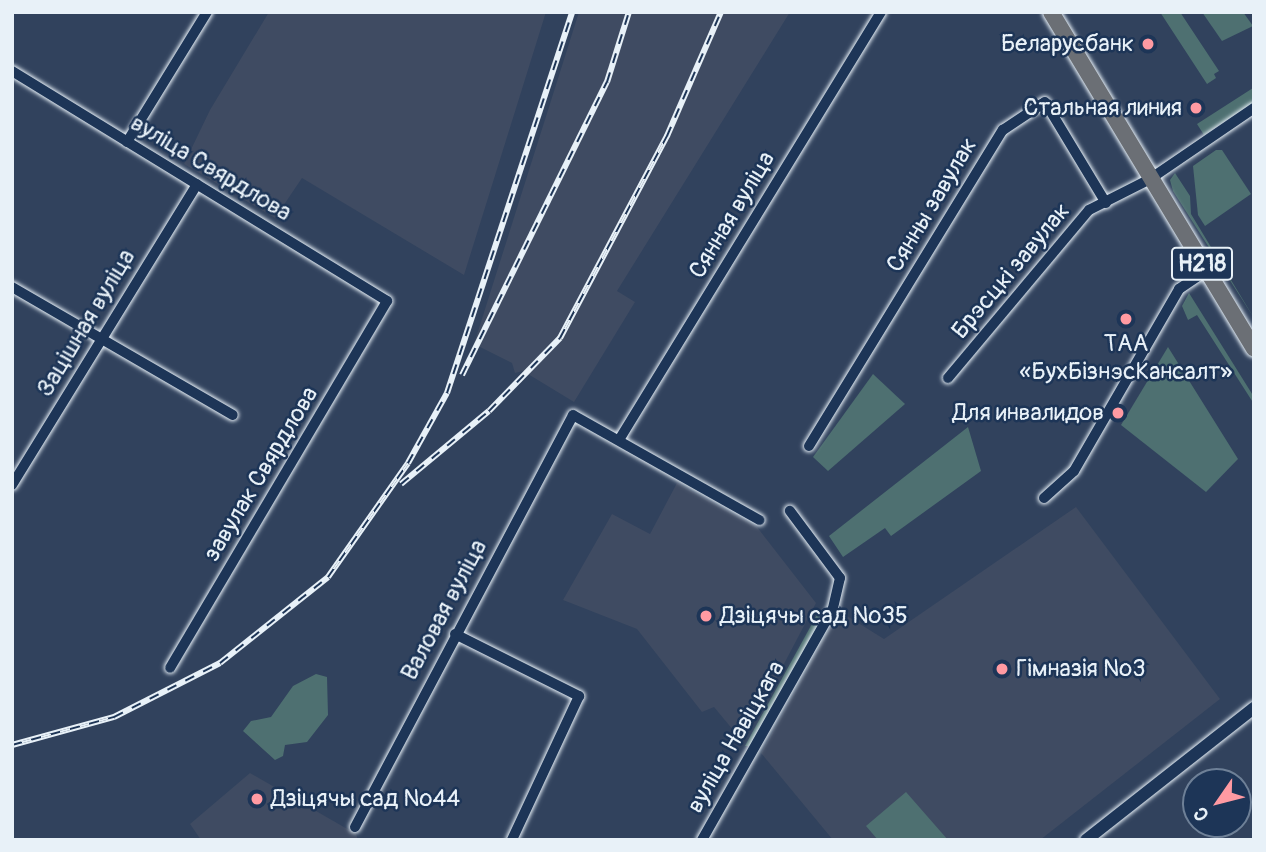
<!DOCTYPE html>
<meta charset="utf-8">
<style>
body{margin:0}
#map{position:relative;width:1266px;height:852px;overflow:hidden;background:#31425d;font-family:Pangolin,sans-serif}
div>[style]{position:absolute}
.built>*{inset:0;background:#3f4b62}
.green>*{inset:0;background:#4e7071}
.roads{filter:drop-shadow(0 0 2px #e8f1f8) drop-shadow(0 0 2px #e8f1f8)}
.minor>*{height:10px;margin:-5px;padding:0 5px;transform-origin:5px;border-radius:5px;background:#1d3557}
.tertiary>*{height:12px;margin:-6px;padding:0 6px;transform-origin:6px;border-radius:6px;background:#1d3557}
.primary>*{height:16px;margin:-8px;padding:0 8px;transform-origin:8px;border-radius:8px;background:#6b6f75}
.rail>*{height:6px;margin-top:-3px;transform-origin:0;background:repeating-linear-gradient(90deg,#1d3557 0 10px,#e8f1f8 0 20px);box-sizing:border-box;border-block:2px solid #e8f1f8}
.dots>*{width:19px;height:19px;translate:-50% -50%;box-sizing:border-box;border:4px solid #1d3557;border-radius:50%}
span{translate:-50% -50%;white-space:nowrap;text-align:center;line-height:1.15;-webkit-text-stroke:5px #1d3557;paint-order:stroke}
.shield-label span{padding:2px 5px;background:#1d3557;border:2px solid;border-radius:5px;-webkit-text-stroke-width:0}
.shield-label{font-size:23px;color:#e8f1f8;font-weight:700}
.poi-label{font-size:24px;color:#e8f1f8}
.right{translate:-100% -50%;text-align:right}
.left{translate:0 -50%;text-align:left}
.street-label{font-size:24px;color:#e8f1f8}
.frame{position:absolute;inset:0;border:14px solid #e8f1f8;pointer-events:none}
.north{position:absolute;left:1182px;top:768px;width:70px;height:70px;box-sizing:border-box;background:#1d3557;border:2px solid #6e8097;border-radius:50%;rotate:235deg;font-size:19px;font-weight:700;line-height:28px;text-align:center;color:#e8f1f8}
.north::after{content:'';display:block;margin:auto;width:24px;height:32px;background:#ff9aa2;clip-path:polygon(50% 0,100% 100%,50% 72%,0 100%)}
</style>
<div id="map">
<div class="built">
<div style="clip-path:polygon(269px 12px,546px 12px,464px 275px,302px 178px,275px 218px,184px 164px,210px 110px)"></div>
<div style="clip-path:polygon(579px 12px,790px 12px,617px 291px,635px 302px,574px 402px,523px 371px,515px 373px,512px 363px,474px 344px)"></div>
<div style="clip-path:polygon(677px 483px,757px 527px,816px 603px,743px 742px,714px 707px,702px 712px,637px 629px,563px 600px,612px 514px,650px 534px)"></div>
<div style="clip-path:polygon(1076px 507px,1220px 699px,1040px 840px,833px 840px,761px 753px,839px 611px,884px 639px)"></div>
<div style="clip-path:polygon(250px 773px,356px 834px,358px 840px,201px 840px,190px 824px)"></div>
</div>
<div class="green">
<div style="clip-path:polygon(1160px 12px,1180px 12px,1219px 71px,1214px 74px,1216px 78px,1207px 84px)"></div>
<div style="clip-path:polygon(1202px 12px,1243px 12px,1253px 26px,1222px 41px)"></div>
<div style="clip-path:polygon(1254px 83px,1254px 102px,1204px 135px,1197px 124px,1253px 88px)"></div>
<div style="clip-path:polygon(1216px 150px,1222px 150px,1251px 194px,1205px 226px,1198px 215px,1193px 166px)"></div>
<div style="clip-path:polygon(1175px 173px,1190px 196px,1191px 214px,1254px 318px,1173px 191px,1170px 180px)"></div>
<div style="clip-path:polygon(1189px 293px,1254px 397px,1254px 404px,1197px 315px,1188px 320px,1182px 306px)"></div>
<div style="clip-path:polygon(1168px 347px,1238px 459px,1206px 492px,1121px 425px)"></div>
<div style="clip-path:polygon(873px 374px,905px 404px,828px 471px,813px 457px)"></div>
<div style="clip-path:polygon(968px 427px,981px 471px,891px 536px,885px 528px,843px 557px,829px 536px)"></div>
<div style="clip-path:polygon(827px 609px,751px 746px,745px 746px,819px 611px)"></div>
<div style="clip-path:polygon(316px 674px,327px 677px,328px 715px,307px 742px,285px 745px,283px 756px,275px 760px,243px 731px,251px 721px,271px 717px,293px 686px)"></div>
<div style="clip-path:polygon(906px 792px,948px 840px,878px 840px,866px 826px)"></div>
</div>
<div class="roads">
<div class="minor">
<div style="left:12px;top:71px;width:440px;rotate:31.5deg"></div>
<div style="left:387px;top:301px;width:426px;rotate:120.6deg"></div>
<div style="left:127px;top:142px;width:153px;rotate:-58.4deg"></div>
<div style="left:12px;top:287px;width:255px;rotate:30.1deg"></div>
<div style="left:948px;top:378px;width:219px;rotate:-50deg"></div>
<div style="left:1089px;top:210px;width:68px;rotate:-26.9deg"></div>
<div style="left:1150px;top:179px;width:126px;rotate:-34.3deg"></div>
<div style="left:619px;top:440px;width:502px;rotate:-58.53deg"></div>
<div style="left:809px;top:446px;width:371px;rotate:-58.5deg"></div>
<div style="left:1003px;top:130px;width:50px;rotate:-33.7deg"></div>
<div style="left:1045px;top:102px;width:118px;rotate:58.9deg"></div>
<div style="left:12px;top:485px;width:353px;rotate:-58.4deg"></div>
<div style="left:1044px;top:498px;width:40px;rotate:-42deg"></div>
<div style="left:1074px;top:471px;width:210px;rotate:-60deg"></div>
<div style="left:1179px;top:289px;width:32px;rotate:-34deg"></div>
<div style="left:455px;top:634px;width:139px;rotate:26.6deg"></div>
<div style="left:579px;top:696px;width:159px;rotate:115deg"></div>
<div style="left:355px;top:827px;width:466px;rotate:-62.1deg"></div>
<div style="left:573px;top:415px;width:214px;rotate:29.4deg"></div>
<div style="left:702px;top:840px;width:266px;rotate:-60.5deg"></div>
<div style="left:833px;top:608px;width:31px;rotate:-77deg"></div>
<div style="left:840px;top:578px;width:84px;rotate:-126.7deg"></div>
</div>
<div class="tertiary">
<div style="left:1086px;top:840px;width:214px;rotate:-38.2deg"></div>
</div>
<div class="primary">
<div style="left:1051px;top:12px;width:393px;rotate:58.9deg"></div>
</div>
</div>
<div class="rail">
<div style="left:462px;top:375px;width:327px;rotate:-63.7deg"></div>
<div style="left:607px;top:82px;width:73px;rotate:-72.6deg"></div>
<div style="left:401px;top:484px;width:114px;rotate:-39.7deg"></div>
<div style="left:489px;top:411px;width:102px;rotate:-45.8deg"></div>
<div style="left:560px;top:338px;width:229px;rotate:-62.1deg"></div>
<div style="left:667px;top:136px;width:135px;rotate:-66.5deg"></div>
<div style="left:12px;top:745px;width:106px;rotate:-15.4deg"></div>
<div style="left:114px;top:717px;width:119px;rotate:-27deg"></div>
<div style="left:220px;top:663px;width:138px;rotate:-38.5deg"></div>
<div style="left:328px;top:577px;width:139px;rotate:-54.9deg"></div>
<div style="left:408px;top:463px;width:80px;rotate:-60.9deg"></div>
<div style="left:447px;top:393px;width:401px;rotate:-71.8deg"></div>
</div>
<div class="dots">
<div style="left:1148px;top:44px;background:#ff9aa2"></div>
<div style="left:1196px;top:108px;background:#ff9aa2"></div>
<div style="left:1126px;top:319px;background:#ff9aa2"></div>
<div style="left:1118px;top:413px;background:#ff9aa2"></div>
<div style="left:706px;top:616px;background:#ff9aa2"></div>
<div style="left:1002px;top:669px;background:#ff9aa2"></div>
<div style="left:257px;top:799px;background:#ff9aa2"></div>
</div>
<div class="shield-label">
<span style="left:1202px;top:264px">Н218</span>
</div>
<div class="poi-label">
<span class="right" style="left:1134px;top:44px">Беларусбанк</span>
<span class="right" style="left:1182px;top:108px">Стальная линия</span>
<span style="left:1126px;top:358px">ТАА<br>«БухБізнэсКансалт»</span>
<span class="right" style="left:1104px;top:413px">Для инвалидов</span>
<span class="left" style="left:720px;top:616px">Дзіцячы сад №35</span>
<span class="left" style="left:1016px;top:669px">Гімназія №3</span>
<span class="left" style="left:271px;top:799px">Дзіцячы сад №44</span>
</div>
<div class="street-label">
<span style="left:211px;top:168px;rotate:31deg">вуліца Свярдлова</span>
<span style="left:932px;top:205px;rotate:-59deg">Сянны завулак</span>
<span style="left:732px;top:215px;rotate:-59deg">Сянная вуліца</span>
<span style="left:1011px;top:271px;rotate:-50deg">Брэсцкі завулак</span>
<span style="left:86px;top:323px;rotate:-59deg">Зацішная вуліца</span>
<span style="left:261px;top:474px;rotate:-59deg">завулак Свярдлова</span>
<span style="left:444px;top:610px;rotate:-62deg">Валовая вуліца</span>
<span style="left:736px;top:737px;rotate:-60deg">вуліца Навіцкага</span>
</div>
<div class="frame"></div>
<div class="north">С</div>
</div>
